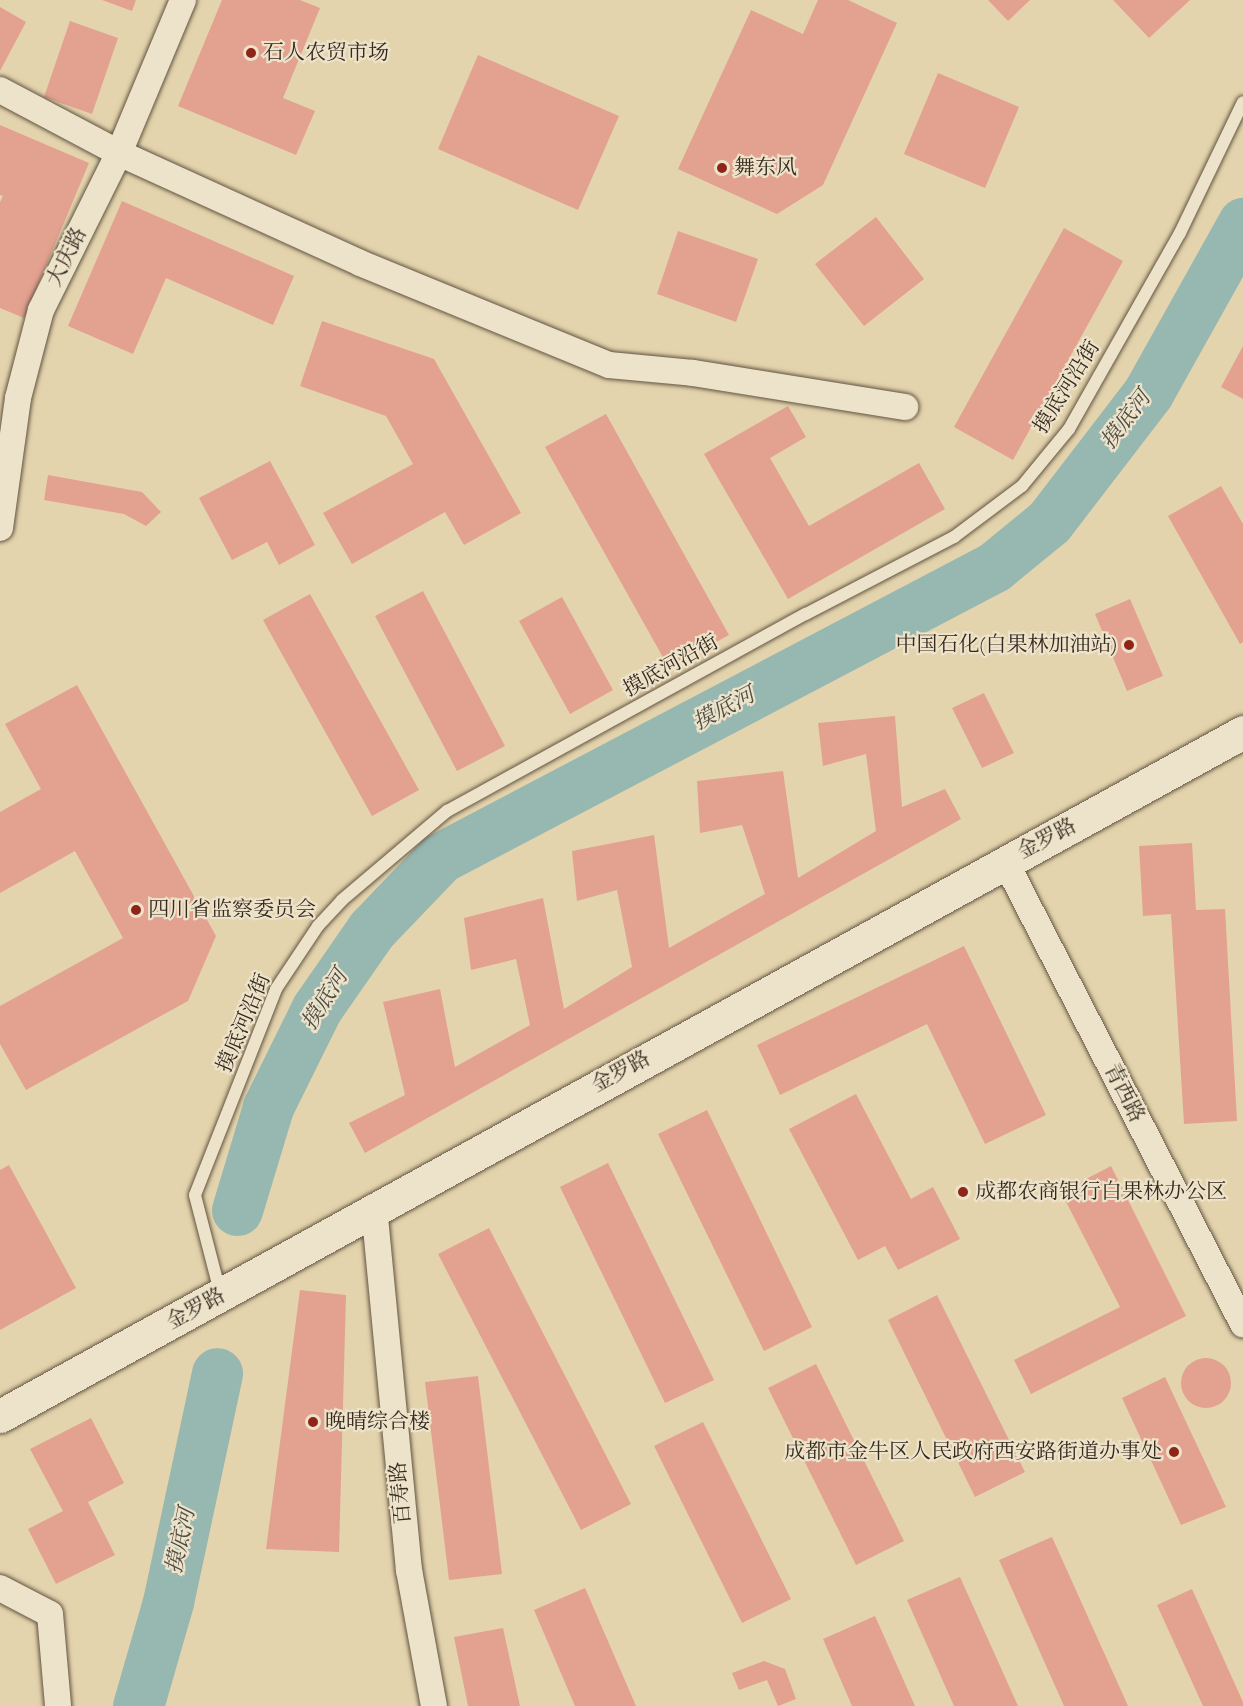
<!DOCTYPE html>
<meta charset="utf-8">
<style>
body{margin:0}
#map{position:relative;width:1243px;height:1706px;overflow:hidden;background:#e4d4ad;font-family:"IM FELL Double Pica","Noto Serif SC",serif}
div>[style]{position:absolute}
.river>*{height:51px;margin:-25.5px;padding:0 25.5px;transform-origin:25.5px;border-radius:25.5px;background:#97b7b1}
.building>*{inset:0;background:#e3a190}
.round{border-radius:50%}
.roads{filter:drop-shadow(0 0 2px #625442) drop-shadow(0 0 2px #625442)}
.lane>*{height:12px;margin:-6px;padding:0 6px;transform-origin:6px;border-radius:6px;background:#ede3ca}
.street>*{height:26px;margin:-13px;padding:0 13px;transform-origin:13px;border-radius:13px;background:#ede3ca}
.secondary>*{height:33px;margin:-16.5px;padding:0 16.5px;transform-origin:16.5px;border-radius:16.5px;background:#ede3ca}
.dots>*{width:16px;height:16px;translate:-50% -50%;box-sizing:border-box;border:3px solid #ede3ca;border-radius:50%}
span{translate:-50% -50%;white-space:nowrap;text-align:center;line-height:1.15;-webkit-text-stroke:4.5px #ede3ca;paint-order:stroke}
.poi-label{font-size:21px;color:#36291e}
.left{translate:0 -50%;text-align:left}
.right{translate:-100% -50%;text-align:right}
.street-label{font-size:21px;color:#36291e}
.water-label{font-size:22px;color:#4e4c43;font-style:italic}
</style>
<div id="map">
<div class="river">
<div style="left:237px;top:1210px;width:108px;rotate:-73.2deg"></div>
<div style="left:268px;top:1107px;width:110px;rotate:-63.7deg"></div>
<div style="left:317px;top:1008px;width:96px;rotate:-55.2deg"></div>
<div style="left:372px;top:929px;width:98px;rotate:-46.2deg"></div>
<div style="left:440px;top:858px;width:626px;rotate:-27.71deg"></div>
<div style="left:994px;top:567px;width:71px;rotate:-39.3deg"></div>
<div style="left:1049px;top:522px;width:163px;rotate:-52.5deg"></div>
<div style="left:1148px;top:393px;width:195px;rotate:-60.8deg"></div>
<div style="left:138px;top:1706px;width:108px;rotate:-73.9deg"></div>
<div style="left:168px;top:1602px;width:234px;rotate:-77.9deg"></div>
</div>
<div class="building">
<div style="clip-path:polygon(102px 0,136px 0,132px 11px)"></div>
<div style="clip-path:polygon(222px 0,300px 0,320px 8px,283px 98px,315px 111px,296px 155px,178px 106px)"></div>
<div style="clip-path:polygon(818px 0,848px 0,897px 23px,823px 185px,777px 214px,678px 169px,751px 10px,803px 34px)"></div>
<div style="clip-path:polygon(988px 0,1030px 0,1008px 21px)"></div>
<div style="clip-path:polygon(1113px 0,1190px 0,1149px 38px)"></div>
<div style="clip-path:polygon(0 7px,26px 22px,0 71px)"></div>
<div style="clip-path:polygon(70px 21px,118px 38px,92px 114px,44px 97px)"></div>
<div style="clip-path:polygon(478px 55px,619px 116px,578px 210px,438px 149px)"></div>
<div style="clip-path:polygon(938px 73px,1019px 107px,985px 188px,904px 154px)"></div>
<div style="clip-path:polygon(0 125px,89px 163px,24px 318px,0 308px,0 202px,3px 196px,0 195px)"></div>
<div style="clip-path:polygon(122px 201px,294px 276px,273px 325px,166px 278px,133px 354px,68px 326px)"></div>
<div style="clip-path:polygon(876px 217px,924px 279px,864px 326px,815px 264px)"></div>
<div style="clip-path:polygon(1064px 228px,1123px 261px,1013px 460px,954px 427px)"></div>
<div style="clip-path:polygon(678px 231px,758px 259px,736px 322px,657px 294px)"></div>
<div style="clip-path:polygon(322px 321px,434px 359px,521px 513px,464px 545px,445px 512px,352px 564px,323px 513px,413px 464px,386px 416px,300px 386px)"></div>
<div style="clip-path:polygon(1243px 346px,1243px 399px,1221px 387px)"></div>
<div style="clip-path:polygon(788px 406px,806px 437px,770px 458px,809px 526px,919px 463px,945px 509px,788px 599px,704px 454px)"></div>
<div style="clip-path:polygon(606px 414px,729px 635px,669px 668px,545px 447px)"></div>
<div style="clip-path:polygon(270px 461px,315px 545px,279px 565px,267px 542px,232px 560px,199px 498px)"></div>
<div style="clip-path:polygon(48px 475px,142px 492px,161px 512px,146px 526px,124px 514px,44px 500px)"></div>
<div style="clip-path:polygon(1221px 486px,1243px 524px,1243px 642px,1240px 644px,1168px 516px)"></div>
<div style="clip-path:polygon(423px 591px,505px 746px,457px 771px,375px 616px)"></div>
<div style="clip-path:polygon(310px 594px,419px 790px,372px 816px,263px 620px)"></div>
<div style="clip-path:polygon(562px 597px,613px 690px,570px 714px,519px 621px)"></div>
<div style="clip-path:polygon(1130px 599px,1163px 676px,1127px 691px,1095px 614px)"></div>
<div style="clip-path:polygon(77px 685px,216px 936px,188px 1001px,26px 1090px,0 1044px,0 1006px,123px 938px,75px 851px,0 893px,0 812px,41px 789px,5px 724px)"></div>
<div style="clip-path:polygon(984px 693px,1014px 753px,982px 768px,952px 708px)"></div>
<div style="clip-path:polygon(895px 716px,902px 807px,945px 789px,961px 819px,365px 1153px,349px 1123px,405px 1095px,383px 1002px,440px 989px,455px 1067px,530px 1025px,516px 959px,471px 970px,464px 918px,543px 898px,564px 1009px,632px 967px,617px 890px,577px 901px,572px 851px,654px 835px,669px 948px,765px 894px,742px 825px,700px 833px,697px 781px,783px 771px,798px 878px,876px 831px,866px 754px,823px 766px,818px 723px)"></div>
<div style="clip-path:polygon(1192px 843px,1196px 910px,1225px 909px,1237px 1121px,1184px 1124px,1171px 914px,1143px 916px,1139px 846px)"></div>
<div style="clip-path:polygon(964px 946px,1046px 1115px,985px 1144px,927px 1024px,780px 1095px,757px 1045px)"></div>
<div style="clip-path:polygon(856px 1094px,911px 1199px,933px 1187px,960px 1239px,898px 1270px,885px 1246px,858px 1260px,789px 1129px)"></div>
<div style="clip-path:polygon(707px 1110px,812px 1327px,764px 1351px,658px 1134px)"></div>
<div style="clip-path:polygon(608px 1163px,714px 1380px,665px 1403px,560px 1187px)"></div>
<div style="clip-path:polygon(9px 1165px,76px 1288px,0 1330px,0 1170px)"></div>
<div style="clip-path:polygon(1111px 1166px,1186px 1316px,1031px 1394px,1014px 1360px,1120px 1307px,1061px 1192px)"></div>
<div style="clip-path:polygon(489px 1228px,631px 1504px,581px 1530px,438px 1254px)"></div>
<div style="clip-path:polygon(300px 1290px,346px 1295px,339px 1552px,266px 1549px)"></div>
<div style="clip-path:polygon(937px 1295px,1025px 1472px,975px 1497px,888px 1320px)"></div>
<div class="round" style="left:1181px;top:1358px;width:50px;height:50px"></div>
<div style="clip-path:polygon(816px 1364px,904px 1541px,856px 1565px,768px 1388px)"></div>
<div style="clip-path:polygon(478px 1376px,502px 1574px,449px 1580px,425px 1382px)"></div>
<div style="clip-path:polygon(1165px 1377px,1226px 1507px,1181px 1525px,1122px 1398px)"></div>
<div style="clip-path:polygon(91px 1418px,124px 1483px,88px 1502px,115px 1555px,56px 1584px,28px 1529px,63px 1511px,30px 1449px)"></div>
<div style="clip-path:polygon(703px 1422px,791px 1599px,742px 1623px,654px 1446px)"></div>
<div style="clip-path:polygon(1052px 1537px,1128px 1706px,1064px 1706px,999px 1560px)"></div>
<div style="clip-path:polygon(960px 1577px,1018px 1706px,954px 1706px,907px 1600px)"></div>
<div style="clip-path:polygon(585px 1588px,636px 1706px,575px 1706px,534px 1610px)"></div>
<div style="clip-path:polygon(1192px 1589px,1243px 1702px,1243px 1706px,1203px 1706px,1157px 1605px)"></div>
<div style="clip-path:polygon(875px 1616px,915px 1706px,852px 1706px,823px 1639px)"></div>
<div style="clip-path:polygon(503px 1628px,520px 1706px,468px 1706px,454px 1637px)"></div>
<div style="clip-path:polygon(764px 1661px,785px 1669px,796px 1699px,778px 1706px,767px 1680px,739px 1690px,732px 1673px)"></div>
</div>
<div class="roads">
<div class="lane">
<div style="left:220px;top:1292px;width:100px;rotate:-104.5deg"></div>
<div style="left:195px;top:1195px;width:221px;rotate:-68.5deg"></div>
<div style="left:276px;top:989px;width:76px;rotate:-56.3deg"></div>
<div style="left:318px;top:926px;width:35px;rotate:-47deg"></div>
<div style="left:342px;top:900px;width:138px;rotate:-40.3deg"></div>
<div style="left:447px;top:811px;width:409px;rotate:-28.8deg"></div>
<div style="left:806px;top:614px;width:167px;rotate:-27.5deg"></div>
<div style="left:954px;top:537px;width:85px;rotate:-36.9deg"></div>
<div style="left:1022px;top:486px;width:74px;rotate:-50.5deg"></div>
<div style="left:1069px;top:429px;width:225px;rotate:-60.5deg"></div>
<div style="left:1180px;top:233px;width:145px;rotate:-64.3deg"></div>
</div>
<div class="street">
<div style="left:0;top:90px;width:135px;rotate:27.9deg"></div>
<div style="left:119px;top:153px;width:265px;rotate:24.5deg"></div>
<div style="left:360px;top:263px;width:269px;rotate:22.3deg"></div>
<div style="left:609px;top:365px;width:84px;rotate:5.4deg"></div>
<div style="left:693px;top:373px;width:215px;rotate:9.1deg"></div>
<div style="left:0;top:528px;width:131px;rotate:-82.1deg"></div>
<div style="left:18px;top:398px;width:91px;rotate:-75.4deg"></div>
<div style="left:41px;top:310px;width:175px;rotate:-63.6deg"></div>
<div style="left:119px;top:153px;width:166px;rotate:-67.3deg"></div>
<div style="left:1005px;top:861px;width:521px;rotate:62.8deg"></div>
<div style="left:374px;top:1207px;width:365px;rotate:84.5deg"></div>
<div style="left:409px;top:1570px;width:138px;rotate:79.6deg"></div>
<div style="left:0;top:1588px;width:56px;rotate:27.5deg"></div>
<div style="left:50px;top:1614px;width:92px;rotate:85deg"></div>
</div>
<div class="secondary">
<div style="left:0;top:1416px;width:1419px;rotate:-28.82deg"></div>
</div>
</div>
<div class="dots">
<div style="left:251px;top:53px;background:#8f2418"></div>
<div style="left:722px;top:168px;background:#8f2418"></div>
<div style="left:1129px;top:645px;background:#8f2418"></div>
<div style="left:136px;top:910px;background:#8f2418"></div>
<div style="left:963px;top:1192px;background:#8f2418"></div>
<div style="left:313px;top:1422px;background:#8f2418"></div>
<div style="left:1174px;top:1452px;background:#8f2418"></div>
</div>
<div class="poi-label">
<span class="left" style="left:263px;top:53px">石人农贸市场</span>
<span class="left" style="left:734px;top:168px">舞东风</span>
<span class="right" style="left:1117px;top:645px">中国石化(白果林加油站)</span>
<span class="left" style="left:148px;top:910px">四川省监察委员会</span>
<span class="left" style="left:975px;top:1192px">成都农商银行白果林办公区</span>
<span class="left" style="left:325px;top:1422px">晚晴综合楼</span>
<span class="right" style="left:1162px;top:1452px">成都市金牛区人民政府西安路街道办事处</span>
</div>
<div class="street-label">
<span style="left:67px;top:257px;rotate:-64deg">大庆路</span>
<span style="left:1067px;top:387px;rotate:-58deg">摸底河沿街</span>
<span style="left:671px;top:666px;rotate:-29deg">摸底河沿街</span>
<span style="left:1047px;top:839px;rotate:-28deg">金罗路</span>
<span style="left:244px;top:1023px;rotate:-67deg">摸底河沿街</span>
<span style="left:621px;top:1072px;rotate:-29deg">金罗路</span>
<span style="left:1124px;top:1093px;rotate:63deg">青西路</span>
<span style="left:196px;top:1309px;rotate:-29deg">金罗路</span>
<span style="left:401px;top:1493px;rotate:-95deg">百寿路</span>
</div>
<div class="water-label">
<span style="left:1126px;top:420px;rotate:-53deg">摸底河</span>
<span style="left:724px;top:709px;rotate:-28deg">摸底河</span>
<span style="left:325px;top:1000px;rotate:-58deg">摸底河</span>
<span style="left:181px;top:1541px;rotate:-78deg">摸底河</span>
</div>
</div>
